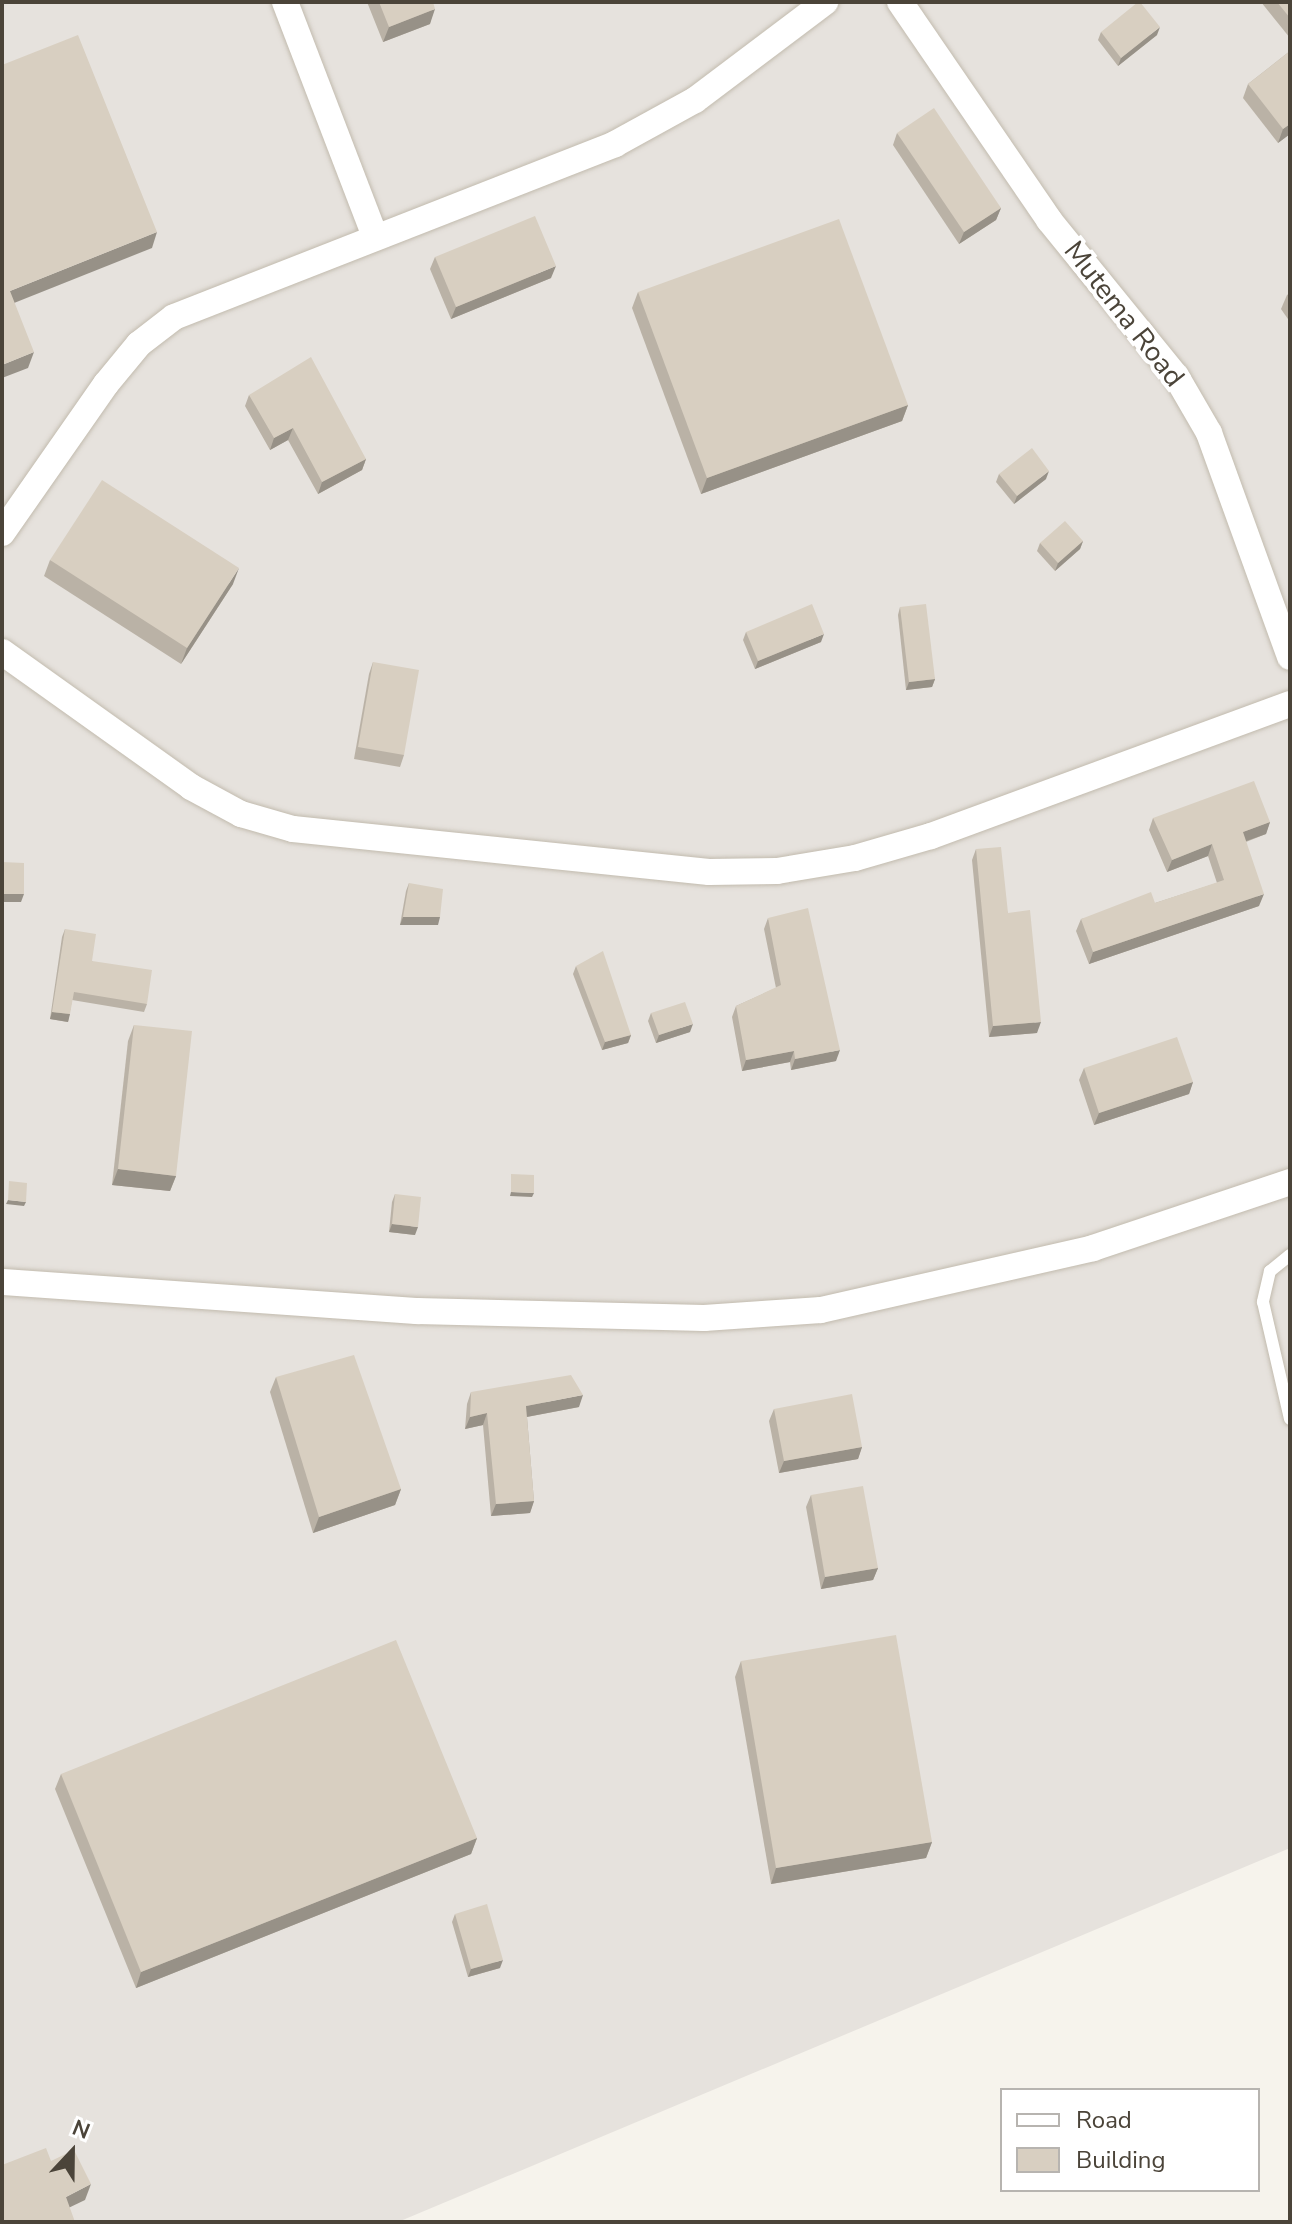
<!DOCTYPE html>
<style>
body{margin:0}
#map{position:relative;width:1292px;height:2224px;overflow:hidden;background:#f6f3ec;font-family:"Nunito Sans",sans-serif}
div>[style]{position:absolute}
.industrial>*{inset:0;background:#e6e2dd}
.roads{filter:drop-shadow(0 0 2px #c2bbae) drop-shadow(0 0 2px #c2bbae)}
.service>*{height:12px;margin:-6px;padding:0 6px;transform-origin:6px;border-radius:6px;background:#fff}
.minor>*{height:26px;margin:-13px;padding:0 13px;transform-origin:13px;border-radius:13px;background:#fff}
.wall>*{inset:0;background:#bab2a6}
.shaded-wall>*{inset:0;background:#979187}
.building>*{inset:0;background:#d8cfc1}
span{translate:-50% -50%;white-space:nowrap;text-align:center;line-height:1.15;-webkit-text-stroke:8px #fff;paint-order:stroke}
.street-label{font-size:28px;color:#4b4439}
.frame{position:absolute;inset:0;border:4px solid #4b4439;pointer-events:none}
.legend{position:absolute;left:1000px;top:2088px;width:260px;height:104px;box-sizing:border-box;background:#fff;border:2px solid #b7b4b0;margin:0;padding:10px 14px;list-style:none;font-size:24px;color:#4b4439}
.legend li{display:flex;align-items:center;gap:16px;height:40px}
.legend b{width:40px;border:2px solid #b7b4b0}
.north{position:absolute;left:32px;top:2112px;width:80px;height:80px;-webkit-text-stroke:6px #fff;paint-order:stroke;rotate:22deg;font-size:22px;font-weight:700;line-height:32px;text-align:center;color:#4b4439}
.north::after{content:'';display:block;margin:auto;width:28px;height:36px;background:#4b4439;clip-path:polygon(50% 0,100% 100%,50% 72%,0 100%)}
</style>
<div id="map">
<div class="industrial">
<div style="clip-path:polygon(2px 2px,1290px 2px,1290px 1848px,398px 2222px,2px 2222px)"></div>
</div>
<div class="roads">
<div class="service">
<div style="left:1290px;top:1255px;width:26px;rotate:141deg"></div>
<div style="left:1270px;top:1271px;width:32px;rotate:103deg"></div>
<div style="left:1263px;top:1302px;width:120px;rotate:77deg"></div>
</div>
<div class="minor">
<div style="left:285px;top:2px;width:252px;rotate:69deg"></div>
<div style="left:900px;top:2px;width:264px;rotate:55.6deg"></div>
<div style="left:1049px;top:220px;width:201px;rotate:50.9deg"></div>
<div style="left:1176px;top:376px;width:66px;rotate:59.9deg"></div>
<div style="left:1209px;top:433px;width:238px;rotate:70.1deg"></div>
<div style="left:2px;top:533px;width:182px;rotate:-55.1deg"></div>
<div style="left:106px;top:384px;width:52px;rotate:-50.5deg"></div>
<div style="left:139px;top:344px;width:44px;rotate:-37.6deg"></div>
<div style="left:174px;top:317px;width:474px;rotate:-21.4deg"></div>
<div style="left:615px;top:144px;width:91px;rotate:-28.8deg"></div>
<div style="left:695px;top:100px;width:163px;rotate:-37deg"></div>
<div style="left:2px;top:652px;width:232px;rotate:35.5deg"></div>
<div style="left:191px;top:787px;width:57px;rotate:28.4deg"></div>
<div style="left:241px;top:814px;width:54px;rotate:16.1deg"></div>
<div style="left:293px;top:829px;width:418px;rotate:5.9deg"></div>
<div style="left:709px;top:872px;width:68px;rotate:-0.8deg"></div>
<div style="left:777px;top:871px;width:79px;rotate:-9.5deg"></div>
<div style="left:855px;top:858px;width:79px;rotate:-16.1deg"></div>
<div style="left:931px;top:836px;width:382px;rotate:-20.2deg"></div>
<div style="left:2px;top:1282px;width:416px;rotate:4deg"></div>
<div style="left:417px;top:1311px;width:287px;rotate:1.4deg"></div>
<div style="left:704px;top:1318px;width:117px;rotate:-3.9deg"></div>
<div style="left:821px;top:1310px;width:279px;rotate:-12.8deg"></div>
<div style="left:1093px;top:1248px;width:208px;rotate:-18.5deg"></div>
</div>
</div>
<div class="wall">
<div style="clip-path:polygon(367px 2px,433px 2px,430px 24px,383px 42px)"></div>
<div style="clip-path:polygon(1261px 2px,1290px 2px,1290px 38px)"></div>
<div style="clip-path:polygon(1101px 32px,1157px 35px,1118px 66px,1098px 40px)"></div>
<div style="clip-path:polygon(1290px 51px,1290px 134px,1278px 143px,1243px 98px,1248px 84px)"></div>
<div style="clip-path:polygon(897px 133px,1001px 208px,996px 220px,959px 244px,893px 145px)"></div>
<div style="clip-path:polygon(435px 257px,551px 278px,451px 319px,430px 269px)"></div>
<div style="clip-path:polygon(638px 292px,908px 405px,902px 421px,701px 494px,632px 308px)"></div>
<div style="clip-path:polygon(1290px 293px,1290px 322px,1281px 309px,1287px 295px)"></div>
<div style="clip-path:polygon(249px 395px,366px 459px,362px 470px,318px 494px,288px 440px,270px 450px,245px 406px)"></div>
<div style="clip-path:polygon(999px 474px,1046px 479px,1014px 504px,996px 482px)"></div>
<div style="clip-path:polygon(1083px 541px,1080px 549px,1055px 571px,1037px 551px,1040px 543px)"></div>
<div style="clip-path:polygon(50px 560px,233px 584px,181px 664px,44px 576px)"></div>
<div style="clip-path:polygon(900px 607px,935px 679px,932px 687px,906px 690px,898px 615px)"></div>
<div style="clip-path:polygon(746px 632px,821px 642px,755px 669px,743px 640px)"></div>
<div style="clip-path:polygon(373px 662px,404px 755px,400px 767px,354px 759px,369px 674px)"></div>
<div style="clip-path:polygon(1153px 818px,1270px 822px,1266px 834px,1246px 842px,1259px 906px,1089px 964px,1076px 931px,1081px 919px,1155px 903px,1217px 883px,1208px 856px,1167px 872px,1149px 830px)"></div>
<div style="clip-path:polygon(976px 849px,1008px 913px,1037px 1033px,989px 1037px,972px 860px)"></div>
<div style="clip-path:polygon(409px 883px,438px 925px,400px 925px,406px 891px)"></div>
<div style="clip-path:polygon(768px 918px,836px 1061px,791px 1070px,790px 1062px,742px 1071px,732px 1017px,736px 1006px,776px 988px,764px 929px)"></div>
<div style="clip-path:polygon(65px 929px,92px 961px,147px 1004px,144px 1012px,72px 1000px,68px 1022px,50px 1019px,62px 937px)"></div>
<div style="clip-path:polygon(576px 966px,631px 1035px,628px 1043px,602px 1050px,573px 974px)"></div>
<div style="clip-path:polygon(651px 1013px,690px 1032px,656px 1043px,648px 1021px)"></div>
<div style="clip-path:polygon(134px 1025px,176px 1176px,170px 1191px,112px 1185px,128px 1041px)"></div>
<div style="clip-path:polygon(1084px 1068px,1193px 1082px,1189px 1094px,1094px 1125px,1079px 1080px)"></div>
<div style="clip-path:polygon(395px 1194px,415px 1235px,389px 1232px,392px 1202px)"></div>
<div style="clip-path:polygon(276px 1377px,401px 1489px,395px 1505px,313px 1533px,270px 1392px)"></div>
<div style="clip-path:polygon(471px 1392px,579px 1407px,527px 1417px,534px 1501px,530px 1513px,491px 1516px,483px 1425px,465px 1429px,467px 1404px)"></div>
<div style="clip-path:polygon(774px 1409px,862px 1447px,858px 1459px,779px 1473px,769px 1421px)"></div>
<div style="clip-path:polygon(811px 1495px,878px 1568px,873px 1580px,821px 1589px,806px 1507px)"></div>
<div style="clip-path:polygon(741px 1661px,932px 1842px,926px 1858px,771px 1884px,735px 1677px)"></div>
<div style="clip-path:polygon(61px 1774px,477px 1838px,471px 1854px,136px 1988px,55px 1789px)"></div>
<div style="clip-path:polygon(455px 1914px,500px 1968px,468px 1977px,452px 1922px)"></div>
</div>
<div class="shaded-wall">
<div style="clip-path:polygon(435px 9px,430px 24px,383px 42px,389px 27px)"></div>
<div style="clip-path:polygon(1160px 27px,1157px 35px,1118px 66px,1121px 58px)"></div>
<div style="clip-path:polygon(1290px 124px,1290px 134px,1278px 143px,1283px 129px)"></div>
<div style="clip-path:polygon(1001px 208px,996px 220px,959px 244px,964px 232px)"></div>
<div style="clip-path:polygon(157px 232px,152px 248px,4px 307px,10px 291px)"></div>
<div style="clip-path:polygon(556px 266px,551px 278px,451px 319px,456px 307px)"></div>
<div style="clip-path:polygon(34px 352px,28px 368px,2px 378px,2px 365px)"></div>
<div style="clip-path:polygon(908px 405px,902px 421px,701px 494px,707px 478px)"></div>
<div style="clip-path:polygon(293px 428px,288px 440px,270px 450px,274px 438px)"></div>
<div style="clip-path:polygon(366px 459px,362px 470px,318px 494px,322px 482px)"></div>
<div style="clip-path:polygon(1049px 471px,1046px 479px,1014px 504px,1017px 496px)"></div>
<div style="clip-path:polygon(1083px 541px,1080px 549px,1055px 571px,1058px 563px)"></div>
<div style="clip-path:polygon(239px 568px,233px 584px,181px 664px,187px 648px)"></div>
<div style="clip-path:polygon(824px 634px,821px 642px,755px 669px,758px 661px)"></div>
<div style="clip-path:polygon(935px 679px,932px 687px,906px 690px,909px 682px)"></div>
<div style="clip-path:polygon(1270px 822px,1266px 834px,1238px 844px,1243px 832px)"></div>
<div style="clip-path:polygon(1212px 844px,1208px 856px,1167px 872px,1172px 860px)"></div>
<div style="clip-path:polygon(2px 894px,24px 894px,21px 902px,2px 902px)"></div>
<div style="clip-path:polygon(1264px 894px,1259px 906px,1089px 964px,1093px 952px)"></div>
<div style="clip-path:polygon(403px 917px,440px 917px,438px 925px,400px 925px)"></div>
<div style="clip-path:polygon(52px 1012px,70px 1014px,68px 1022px,50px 1019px)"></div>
<div style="clip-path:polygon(1041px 1022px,1037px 1033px,989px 1037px,993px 1026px)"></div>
<div style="clip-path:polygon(693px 1024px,690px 1032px,656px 1043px,659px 1035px)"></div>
<div style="clip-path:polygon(631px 1035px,628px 1043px,602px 1050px,605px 1042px)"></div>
<div style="clip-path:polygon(840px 1050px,836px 1061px,791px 1070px,795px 1059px)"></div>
<div style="clip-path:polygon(794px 1051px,790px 1062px,742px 1071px,746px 1060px)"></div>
<div style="clip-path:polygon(1193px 1082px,1189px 1094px,1094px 1125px,1099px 1113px)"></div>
<div style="clip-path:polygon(118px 1169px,176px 1176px,170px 1191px,112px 1185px)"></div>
<div style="clip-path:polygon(511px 1192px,534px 1193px,532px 1197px,510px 1196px)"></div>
<div style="clip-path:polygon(8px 1200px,26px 1202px,24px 1206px,6px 1204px)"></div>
<div style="clip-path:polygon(392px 1224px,418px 1227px,415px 1235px,389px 1232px)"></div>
<div style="clip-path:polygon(583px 1395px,579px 1407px,521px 1418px,526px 1406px)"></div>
<div style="clip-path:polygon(487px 1413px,483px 1425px,465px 1429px,470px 1417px)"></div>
<div style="clip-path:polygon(862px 1447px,858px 1459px,779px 1473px,784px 1461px)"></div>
<div style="clip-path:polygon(401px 1489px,395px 1505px,313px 1533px,319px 1517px)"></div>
<div style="clip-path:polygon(534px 1501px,530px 1513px,491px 1516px,496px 1504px)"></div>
<div style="clip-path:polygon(878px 1568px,873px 1580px,821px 1589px,825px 1577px)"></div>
<div style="clip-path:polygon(477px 1838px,471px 1854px,136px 1988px,141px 1972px)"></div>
<div style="clip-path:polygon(932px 1842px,926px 1858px,771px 1884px,776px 1868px)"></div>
<div style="clip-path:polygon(503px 1960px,500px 1968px,468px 1977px,471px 1969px)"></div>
<div style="clip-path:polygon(91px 2184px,85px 2200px,60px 2212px,66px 2197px)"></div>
</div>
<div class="building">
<div style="clip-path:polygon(379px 2px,433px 2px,435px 9px,389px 27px)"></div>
<div style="clip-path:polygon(1138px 2px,1140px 2px,1160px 27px,1121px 58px,1101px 32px)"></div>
<div style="clip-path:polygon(1277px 2px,1290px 2px,1290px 18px)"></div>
<div style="clip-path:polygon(78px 35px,157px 232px,10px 291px,34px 352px,2px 365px,2px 65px)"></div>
<div style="clip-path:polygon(1290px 51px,1290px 124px,1283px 129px,1248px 84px)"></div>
<div style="clip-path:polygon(934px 108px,1001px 208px,964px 232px,897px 133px)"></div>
<div style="clip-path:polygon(535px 216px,556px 266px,456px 307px,435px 257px)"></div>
<div style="clip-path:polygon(839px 219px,908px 405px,707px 478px,638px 292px)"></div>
<div style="clip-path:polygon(311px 357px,366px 459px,322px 482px,293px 428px,274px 438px,249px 395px)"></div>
<div style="clip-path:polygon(1032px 448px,1049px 471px,1017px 496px,999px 474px)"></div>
<div style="clip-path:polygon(102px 480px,239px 568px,187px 648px,50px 560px)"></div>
<div style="clip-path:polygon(1065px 521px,1083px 541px,1058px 563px,1040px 543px)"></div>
<div style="clip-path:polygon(812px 604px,824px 634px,758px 661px,746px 632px)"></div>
<div style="clip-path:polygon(926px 604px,935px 679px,909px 682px,900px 607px)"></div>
<div style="clip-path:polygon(373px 662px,419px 670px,404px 755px,358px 747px)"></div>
<div style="clip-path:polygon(1254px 781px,1270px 822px,1243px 832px,1264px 894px,1093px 952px,1081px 919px,1151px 892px,1155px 903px,1224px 880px,1212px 844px,1172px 860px,1153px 818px)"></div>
<div style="clip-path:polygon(1001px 847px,1008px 913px,1030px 910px,1041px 1022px,993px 1026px,976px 849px)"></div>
<div style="clip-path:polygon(2px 862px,24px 863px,24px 894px,2px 894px)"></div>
<div style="clip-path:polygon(409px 883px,443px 889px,440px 917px,403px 917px)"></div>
<div style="clip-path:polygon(808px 908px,840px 1050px,795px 1059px,794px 1051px,746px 1060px,736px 1006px,781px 985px,768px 918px)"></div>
<div style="clip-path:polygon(65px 929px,96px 934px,92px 961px,152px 970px,147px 1004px,74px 992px,70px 1014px,52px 1012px)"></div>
<div style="clip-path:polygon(603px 951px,631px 1035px,605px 1042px,576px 966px)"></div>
<div style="clip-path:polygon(685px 1002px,693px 1024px,659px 1035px,651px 1013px)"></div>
<div style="clip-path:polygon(134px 1025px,192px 1031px,176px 1176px,118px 1169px)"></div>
<div style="clip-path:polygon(1177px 1037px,1193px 1082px,1099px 1113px,1084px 1068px)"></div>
<div style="clip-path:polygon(511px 1174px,534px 1175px,534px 1193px,511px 1192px)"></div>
<div style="clip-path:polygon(9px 1181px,27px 1183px,26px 1202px,8px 1200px)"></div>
<div style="clip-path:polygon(395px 1194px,421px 1197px,418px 1227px,392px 1224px)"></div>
<div style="clip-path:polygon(354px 1355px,401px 1489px,319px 1517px,276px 1377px)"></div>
<div style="clip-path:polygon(571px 1375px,583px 1395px,526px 1406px,534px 1501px,496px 1504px,487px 1413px,470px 1417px,471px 1392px)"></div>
<div style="clip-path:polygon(852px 1394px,862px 1447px,784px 1461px,774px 1409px)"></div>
<div style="clip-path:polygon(863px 1486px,878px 1568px,825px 1577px,811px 1495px)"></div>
<div style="clip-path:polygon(896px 1635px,932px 1842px,776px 1868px,741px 1661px)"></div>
<div style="clip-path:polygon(396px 1640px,477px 1838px,141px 1972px,61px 1774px)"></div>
<div style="clip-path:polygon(487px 1904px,503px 1960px,471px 1969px,455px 1914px)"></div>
<div style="clip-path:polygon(46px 2148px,51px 2161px,74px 2150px,91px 2184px,66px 2197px,75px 2222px,2px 2222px,2px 2165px)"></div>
</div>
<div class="street-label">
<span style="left:1124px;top:314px;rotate:52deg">Mutema Road</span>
</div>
<div class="frame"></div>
<ul class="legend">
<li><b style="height:10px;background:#fff"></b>Road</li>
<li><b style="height:22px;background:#d8cfc1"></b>Building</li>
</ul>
<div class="north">N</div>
</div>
